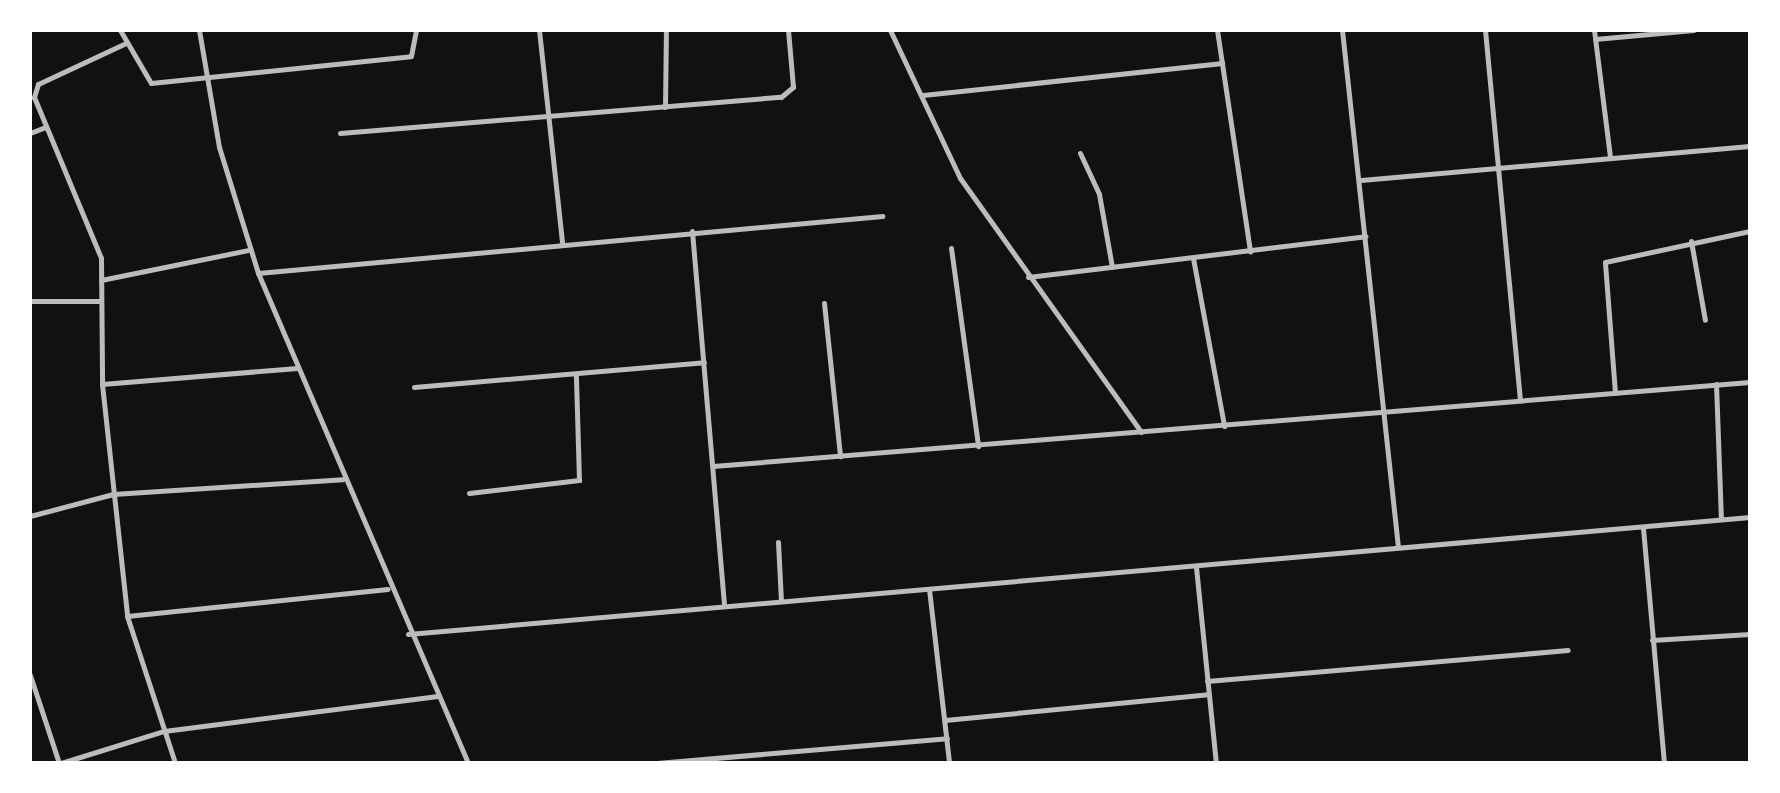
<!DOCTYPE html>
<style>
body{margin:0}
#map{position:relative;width:1780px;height:793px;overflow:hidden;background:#111;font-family:"IBM Plex Sans",sans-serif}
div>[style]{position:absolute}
.minor>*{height:5px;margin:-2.5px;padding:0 2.5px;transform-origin:2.5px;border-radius:2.5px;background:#bcbcbc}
span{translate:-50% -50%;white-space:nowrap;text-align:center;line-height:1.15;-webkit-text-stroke:10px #fff;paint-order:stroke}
.frame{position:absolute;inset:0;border:32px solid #fff;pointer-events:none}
</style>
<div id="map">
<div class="minor">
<div style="left:120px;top:30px;width:61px;rotate:59.7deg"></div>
<div style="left:151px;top:83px;width:261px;rotate:-5.9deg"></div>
<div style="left:411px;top:56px;width:26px;rotate:-79deg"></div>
<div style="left:199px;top:30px;width:119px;rotate:80.3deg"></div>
<div style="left:219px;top:147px;width:132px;rotate:72.8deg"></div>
<div style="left:258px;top:273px;width:533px;rotate:66.8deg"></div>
<div style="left:539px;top:30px;width:214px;rotate:83.8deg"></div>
<div style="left:890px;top:30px;width:164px;rotate:64.7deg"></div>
<div style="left:960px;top:178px;width:312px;rotate:54.5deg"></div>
<div style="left:1217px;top:30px;width:224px;rotate:81.5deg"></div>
<div style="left:1342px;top:30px;width:520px;rotate:83.82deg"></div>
<div style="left:1485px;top:30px;width:372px;rotate:84.6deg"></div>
<div style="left:1594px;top:30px;width:128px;rotate:82.8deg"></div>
<div style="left:1595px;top:39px;width:99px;rotate:-5.2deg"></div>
<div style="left:126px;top:43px;width:97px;rotate:155deg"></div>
<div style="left:38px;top:84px;width:14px;rotate:107deg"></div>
<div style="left:34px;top:97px;width:174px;rotate:67.4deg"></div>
<div style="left:101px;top:258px;width:126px;rotate:89.5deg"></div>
<div style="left:102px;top:384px;width:233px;rotate:83.8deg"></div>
<div style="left:127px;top:616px;width:155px;rotate:71.9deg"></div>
<div style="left:923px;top:95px;width:301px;rotate:-6.1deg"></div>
<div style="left:665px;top:107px;width:77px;rotate:-89.3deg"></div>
<div style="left:30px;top:133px;width:17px;rotate:-21deg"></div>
<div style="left:340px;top:133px;width:442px;rotate:-4.7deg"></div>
<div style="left:781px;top:97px;width:16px;rotate:-40deg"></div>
<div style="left:793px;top:87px;width:57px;rotate:-95deg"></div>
<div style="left:1080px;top:153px;width:45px;rotate:65.1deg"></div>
<div style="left:1099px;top:194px;width:74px;rotate:79.9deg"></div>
<div style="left:1361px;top:180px;width:390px;rotate:-5deg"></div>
<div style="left:692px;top:231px;width:376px;rotate:85.1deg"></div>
<div style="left:1691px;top:241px;width:80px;rotate:80deg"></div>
<div style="left:951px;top:248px;width:200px;rotate:82.2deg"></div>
<div style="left:1193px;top:258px;width:171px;rotate:79.5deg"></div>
<div style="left:258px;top:273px;width:627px;rotate:-5.22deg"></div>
<div style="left:1028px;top:277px;width:340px;rotate:-6.9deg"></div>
<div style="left:101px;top:280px;width:151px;rotate:-11.5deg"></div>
<div style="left:30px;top:301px;width:71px"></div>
<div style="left:824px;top:303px;width:154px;rotate:84deg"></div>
<div style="left:102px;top:384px;width:196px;rotate:-4.7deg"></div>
<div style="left:1716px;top:384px;width:135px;rotate:87.9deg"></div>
<div style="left:414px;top:387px;width:291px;rotate:-4.9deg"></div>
<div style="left:1615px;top:393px;width:131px;rotate:-94.4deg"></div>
<div style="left:1605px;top:262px;width:148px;rotate:-12.1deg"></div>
<div style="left:713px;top:466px;width:1040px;rotate:-4.63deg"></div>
<div style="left:469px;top:493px;width:111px;rotate:-6.7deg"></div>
<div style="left:579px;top:480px;width:104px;rotate:-91.7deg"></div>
<div style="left:30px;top:516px;width:86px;rotate:-14.8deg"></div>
<div style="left:113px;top:494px;width:230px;rotate:-3.7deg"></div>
<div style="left:1643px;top:528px;width:236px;rotate:84.9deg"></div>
<div style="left:778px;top:542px;width:59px;rotate:87.1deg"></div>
<div style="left:1196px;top:567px;width:197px;rotate:84.2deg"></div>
<div style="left:929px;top:589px;width:175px;rotate:83.4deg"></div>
<div style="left:127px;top:616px;width:262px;rotate:-5.9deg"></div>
<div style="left:408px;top:634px;width:1347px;rotate:-4.98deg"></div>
<div style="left:1652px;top:640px;width:98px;rotate:-3.5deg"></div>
<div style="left:30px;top:675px;width:93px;rotate:71.8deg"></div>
<div style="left:1207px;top:681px;width:362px;rotate:-4.9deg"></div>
<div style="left:945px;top:720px;width:264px;rotate:-5.6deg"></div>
<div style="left:61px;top:763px;width:108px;rotate:-17.3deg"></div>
<div style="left:164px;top:731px;width:276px;rotate:-7.3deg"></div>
<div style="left:657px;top:763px;width:291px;rotate:-4.9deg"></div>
</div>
<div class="frame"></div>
</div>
